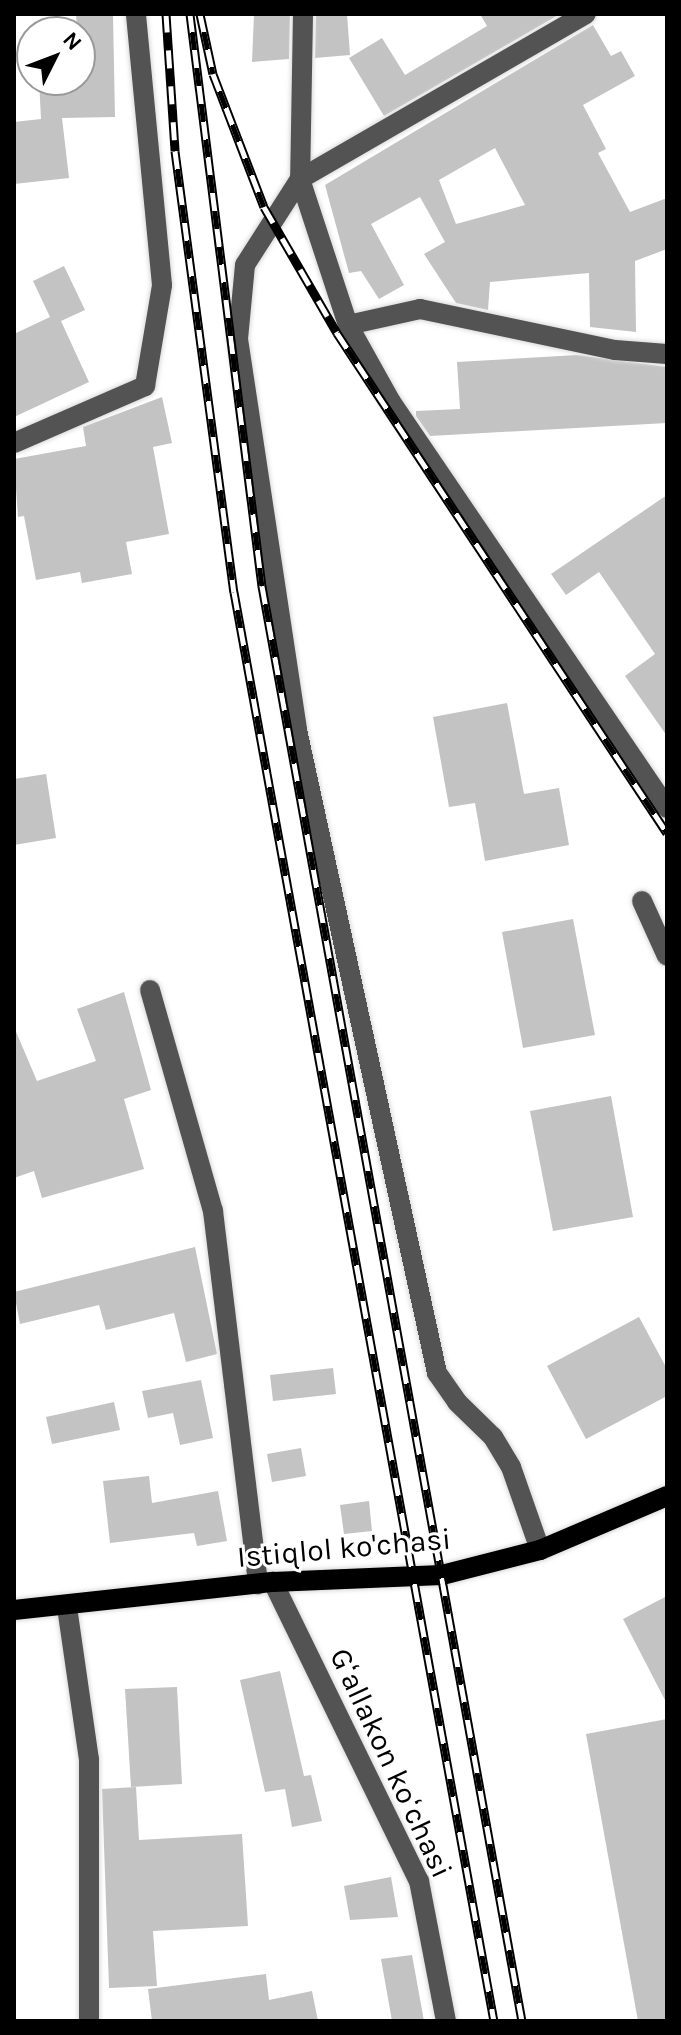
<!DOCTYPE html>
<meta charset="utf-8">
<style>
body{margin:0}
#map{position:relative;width:681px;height:2035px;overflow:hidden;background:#fff;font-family:Karla,sans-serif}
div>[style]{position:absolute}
.building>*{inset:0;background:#c3c3c3}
.roads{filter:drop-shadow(0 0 2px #dbdbdb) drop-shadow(0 0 2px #dbdbdb)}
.minor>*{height:20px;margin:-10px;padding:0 10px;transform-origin:10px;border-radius:10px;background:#535353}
.major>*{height:20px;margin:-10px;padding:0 10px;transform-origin:10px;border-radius:10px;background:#000}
.rail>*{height:9px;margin-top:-4.5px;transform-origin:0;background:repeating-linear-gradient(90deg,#fff 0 18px,#000 0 36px);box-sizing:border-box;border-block:2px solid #000}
span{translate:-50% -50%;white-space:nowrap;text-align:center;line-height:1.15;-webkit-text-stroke:6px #fff;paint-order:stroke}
.street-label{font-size:30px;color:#000}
.frame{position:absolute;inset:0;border:16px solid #000;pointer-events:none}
.north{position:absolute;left:16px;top:16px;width:80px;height:80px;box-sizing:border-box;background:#fff;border:2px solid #999;border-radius:50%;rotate:48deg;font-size:22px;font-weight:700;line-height:32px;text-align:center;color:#000}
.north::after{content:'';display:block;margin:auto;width:28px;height:36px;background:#000;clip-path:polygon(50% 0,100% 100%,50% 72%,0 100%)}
</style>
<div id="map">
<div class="building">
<div style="clip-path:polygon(76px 14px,113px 14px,115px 117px,62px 118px,69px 178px,14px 184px,14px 122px,41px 119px,39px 80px,80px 80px)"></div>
<div style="clip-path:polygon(254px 14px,290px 14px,289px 59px,252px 62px)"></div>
<div style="clip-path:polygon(316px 14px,347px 14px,350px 55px,315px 58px)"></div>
<div style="clip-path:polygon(480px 14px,560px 14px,384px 116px,349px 58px,382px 38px,405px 75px,487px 26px)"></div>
<div style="clip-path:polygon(evenodd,593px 25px,611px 56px,621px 51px,635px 76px,583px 105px,606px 149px,598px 153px,630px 212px,667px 198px,667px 249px,635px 261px,636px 332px,590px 327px,589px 273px,490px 282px,488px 310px,456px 303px,424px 254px,445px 242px,420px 197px,371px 224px,404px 285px,379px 299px,361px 271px,349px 273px,325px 185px,593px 25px,495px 148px,525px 205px,456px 224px,439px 180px,495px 148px)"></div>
<div style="clip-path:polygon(64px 266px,85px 310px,61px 321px,89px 382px,14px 417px,14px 334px,50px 317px,33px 281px)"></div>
<div style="clip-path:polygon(577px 355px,667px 367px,667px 423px,430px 436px,416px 416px,416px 411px,460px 409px,457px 362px)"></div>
<div style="clip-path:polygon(162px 397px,172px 443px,153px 447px,169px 534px,126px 542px,132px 574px,82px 583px,80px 572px,36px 580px,24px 516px,18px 517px,14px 459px,86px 446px,83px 427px)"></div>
<div style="clip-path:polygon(667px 495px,667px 736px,625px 676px,655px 654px,599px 572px,566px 595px,551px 574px)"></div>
<div style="clip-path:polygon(507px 703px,524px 794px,559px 788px,569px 845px,485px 861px,475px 803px,449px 807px,433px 717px)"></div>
<div style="clip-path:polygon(46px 774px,56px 838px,14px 845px,14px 779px)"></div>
<div style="clip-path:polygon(573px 919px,595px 1035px,523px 1048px,502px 932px)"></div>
<div style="clip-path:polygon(124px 992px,151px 1090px,124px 1099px,144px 1169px,42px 1198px,34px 1171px,14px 1178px,14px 1027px,37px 1081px,96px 1061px,77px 1009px)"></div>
<div style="clip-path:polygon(611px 1096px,633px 1217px,553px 1231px,530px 1111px)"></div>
<div style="clip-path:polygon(195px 1247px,217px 1354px,186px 1362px,174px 1313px,106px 1330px,99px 1305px,20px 1324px,14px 1292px)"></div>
<div style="clip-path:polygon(639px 1317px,667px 1369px,667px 1396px,586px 1439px,547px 1366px)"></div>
<div style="clip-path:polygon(333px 1368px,336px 1394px,273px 1401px,270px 1375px)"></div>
<div style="clip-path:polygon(201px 1380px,213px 1438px,180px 1445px,173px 1413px,148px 1418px,142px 1391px)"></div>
<div style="clip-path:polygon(114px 1402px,120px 1430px,52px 1444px,46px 1417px)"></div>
<div style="clip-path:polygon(301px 1448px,306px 1476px,272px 1482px,267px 1454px)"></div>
<div style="clip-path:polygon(149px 1476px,152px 1503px,218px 1491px,227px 1541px,197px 1546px,194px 1533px,110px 1543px,103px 1481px)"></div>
<div style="clip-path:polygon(369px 1501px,372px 1531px,344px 1534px,340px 1505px)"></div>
<div style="clip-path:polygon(667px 1596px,667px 1704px,623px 1619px)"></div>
<div style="clip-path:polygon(280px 1671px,304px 1776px,311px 1775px,322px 1821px,292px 1827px,285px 1789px,265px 1792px,240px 1680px)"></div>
<div style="clip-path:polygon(177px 1687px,182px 1784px,131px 1787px,125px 1689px)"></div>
<div style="clip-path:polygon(667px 1719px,667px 2021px,638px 2021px,586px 1734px)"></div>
<div style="clip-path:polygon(136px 1787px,139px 1840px,242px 1834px,248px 1926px,153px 1931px,157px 1986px,109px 1988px,102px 1789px)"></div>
<div style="clip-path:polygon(391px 1877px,398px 1917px,350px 1920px,344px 1886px)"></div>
<div style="clip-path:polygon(412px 1955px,424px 2021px,392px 2021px,381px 1959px)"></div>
<div style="clip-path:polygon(266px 1974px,269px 2000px,312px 1991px,318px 2021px,152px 2021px,148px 1989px)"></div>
</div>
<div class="roads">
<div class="minor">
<div style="left:303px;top:14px;width:165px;rotate:91deg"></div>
<div style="left:300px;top:179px;width:330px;rotate:-30deg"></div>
<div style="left:300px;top:179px;width:102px;rotate:122.6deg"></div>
<div style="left:245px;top:265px;width:74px;rotate:95.4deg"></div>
<div style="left:238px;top:339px;width:395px;rotate:81.4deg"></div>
<div style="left:297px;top:730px;width:658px;rotate:77.72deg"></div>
<div style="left:437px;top:1373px;width:35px;rotate:55deg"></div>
<div style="left:457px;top:1402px;width:50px;rotate:44.2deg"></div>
<div style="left:493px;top:1437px;width:35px;rotate:59deg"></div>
<div style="left:511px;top:1467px;width:88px;rotate:70.7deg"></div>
<div style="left:300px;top:179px;width:154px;rotate:71.8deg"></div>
<div style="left:348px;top:325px;width:88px;rotate:60.8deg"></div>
<div style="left:391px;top:402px;width:491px;rotate:55.8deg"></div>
<div style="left:348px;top:325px;width:74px;rotate:-12.5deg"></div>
<div style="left:420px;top:309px;width:199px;rotate:11.9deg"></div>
<div style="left:615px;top:350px;width:52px;rotate:4.4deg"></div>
<div style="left:14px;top:443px;width:143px;rotate:-23.5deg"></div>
<div style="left:145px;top:386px;width:102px;rotate:-80.4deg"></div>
<div style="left:162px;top:285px;width:272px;rotate:-95.5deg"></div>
<div style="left:642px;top:901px;width:60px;rotate:65.6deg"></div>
<div style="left:150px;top:990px;width:230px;rotate:74.1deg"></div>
<div style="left:213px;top:1211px;width:376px;rotate:83.1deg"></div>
<div style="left:273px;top:1582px;width:333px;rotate:64deg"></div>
<div style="left:419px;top:1881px;width:143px;rotate:79.1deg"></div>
<div style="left:67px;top:1607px;width:154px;rotate:81.8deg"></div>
<div style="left:89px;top:1759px;width:262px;rotate:90deg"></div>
</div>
<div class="major">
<div style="left:14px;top:1610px;width:261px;rotate:-6.2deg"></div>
<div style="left:273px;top:1582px;width:169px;rotate:-2.4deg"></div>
<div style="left:442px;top:1575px;width:101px;rotate:-14.3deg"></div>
<div style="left:540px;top:1550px;width:138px;rotate:-23deg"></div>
</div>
</div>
<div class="rail">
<div style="left:166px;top:14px;width:137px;rotate:86.2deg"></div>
<div style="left:175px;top:151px;width:445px;rotate:82.4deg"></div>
<div style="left:234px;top:592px;width:1452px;rotate:79.69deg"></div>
<div style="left:190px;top:14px;width:577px;rotate:82.83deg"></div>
<div style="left:262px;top:586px;width:1458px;rotate:79.73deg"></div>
<div style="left:200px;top:14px;width:61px;rotate:77.8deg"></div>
<div style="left:213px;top:74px;width:142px;rotate:69deg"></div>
<div style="left:264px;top:207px;width:146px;rotate:59.9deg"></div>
<div style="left:337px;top:333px;width:599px;rotate:56.58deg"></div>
</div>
<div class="street-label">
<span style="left:344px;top:1548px;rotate:-5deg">Istiqlol ko'chasi</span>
<span style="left:391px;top:1763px;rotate:65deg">Gʻallakon koʻchasi</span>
</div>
<div class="frame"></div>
<div class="north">N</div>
</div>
